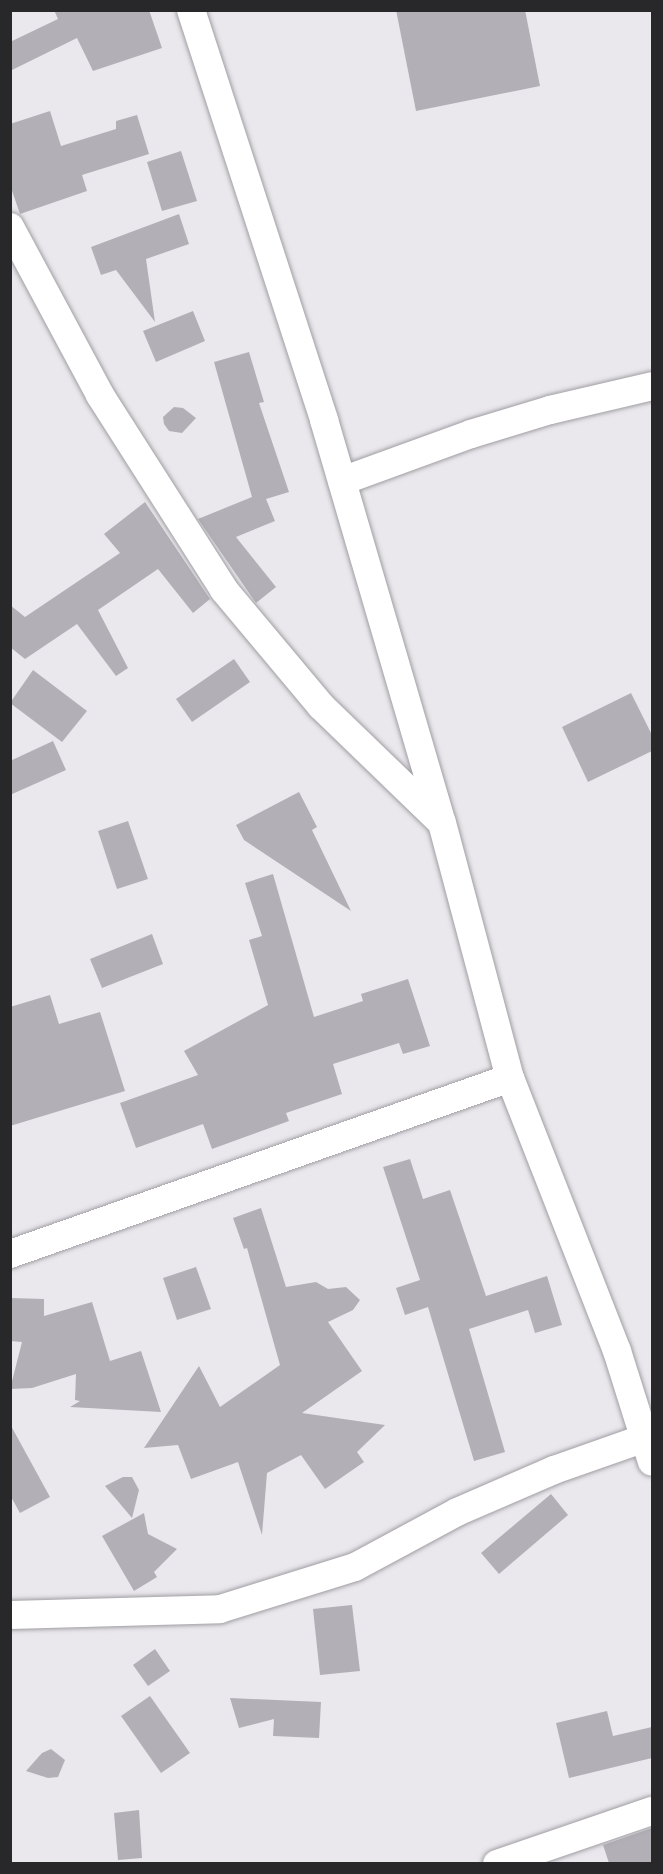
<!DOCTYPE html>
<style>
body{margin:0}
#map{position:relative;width:663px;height:1874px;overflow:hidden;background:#eae8ed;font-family:"IBM Plex Sans",sans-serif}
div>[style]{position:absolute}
.building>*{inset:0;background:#b2b0b6}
.roads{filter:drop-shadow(0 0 2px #a09ea3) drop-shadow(0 0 2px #a09ea3)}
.minor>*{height:28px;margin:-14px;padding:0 14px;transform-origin:14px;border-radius:14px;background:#fff}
span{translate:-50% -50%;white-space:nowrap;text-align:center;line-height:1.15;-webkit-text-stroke:4.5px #eae8ed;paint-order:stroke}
.frame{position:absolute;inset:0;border:12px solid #282729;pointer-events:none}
</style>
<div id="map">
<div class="building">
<div style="clip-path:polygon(54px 10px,149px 10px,162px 48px,93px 71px,77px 38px,10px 71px,10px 42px,58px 19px)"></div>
<div style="clip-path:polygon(396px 10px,525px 10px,540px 86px,416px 111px)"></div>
<div style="clip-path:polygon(50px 111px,61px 146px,116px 129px,116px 121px,137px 115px,149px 154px,82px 175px,87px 191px,20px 214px,10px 185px,10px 124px)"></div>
<div style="clip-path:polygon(181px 151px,197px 201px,162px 211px,147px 162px)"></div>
<div style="clip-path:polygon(179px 214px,189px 244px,146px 259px,155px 322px,116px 270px,101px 275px,91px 247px)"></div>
<div style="clip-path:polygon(193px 311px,205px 341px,156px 362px,143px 331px)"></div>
<div style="clip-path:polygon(249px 352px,264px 402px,259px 403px,289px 492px,266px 499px,275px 521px,236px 537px,276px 587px,256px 603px,198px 519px,252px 497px,214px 362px)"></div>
<div style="clip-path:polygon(174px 407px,183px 408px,196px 418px,182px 433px,169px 431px,164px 424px,163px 417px)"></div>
<div style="clip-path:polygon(145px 502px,210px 599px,193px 613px,158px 569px,98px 610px,128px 668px,116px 676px,77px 624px,25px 659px,10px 647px,10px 605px,25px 617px,120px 553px,104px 534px)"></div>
<div style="clip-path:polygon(234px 659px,250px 682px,192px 722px,176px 699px)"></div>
<div style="clip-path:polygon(33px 670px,87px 711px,62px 742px,10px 703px)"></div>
<div style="clip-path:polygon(631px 693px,652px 735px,652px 751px,588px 782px,562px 727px)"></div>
<div style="clip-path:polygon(53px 741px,66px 770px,10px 795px,10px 761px)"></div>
<div style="clip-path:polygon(299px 792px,317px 827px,312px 830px,351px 911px,244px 840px,236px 825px)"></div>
<div style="clip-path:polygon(128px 821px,148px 879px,117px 889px,98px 831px)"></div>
<div style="clip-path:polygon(273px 874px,314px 1017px,363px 1001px,361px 994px,408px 979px,430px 1046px,403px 1054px,399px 1043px,333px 1064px,342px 1094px,286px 1113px,289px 1121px,212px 1149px,203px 1124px,136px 1148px,120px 1103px,198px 1075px,184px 1051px,268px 1005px,249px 940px,262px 936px,245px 883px)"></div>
<div style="clip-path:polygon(152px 934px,163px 964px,102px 988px,90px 959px)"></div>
<div style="clip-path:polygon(50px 995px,59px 1024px,100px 1012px,125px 1091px,10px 1126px,10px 1007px)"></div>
<div style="clip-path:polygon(410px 1159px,423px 1199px,450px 1190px,486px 1296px,547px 1276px,562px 1325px,535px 1333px,528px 1310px,469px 1329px,505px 1452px,474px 1461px,428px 1307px,405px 1315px,396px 1288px,420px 1280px,383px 1167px)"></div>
<div style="clip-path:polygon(261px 1208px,286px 1287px,316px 1282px,328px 1289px,346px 1287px,360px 1300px,353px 1310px,328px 1322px,362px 1371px,302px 1413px,385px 1425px,357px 1452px,364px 1462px,325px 1489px,301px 1455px,267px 1473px,262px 1535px,238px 1462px,191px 1479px,178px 1445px,144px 1448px,199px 1366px,220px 1407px,280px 1365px,247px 1248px,244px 1249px,233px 1218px)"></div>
<div style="clip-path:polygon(196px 1267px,211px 1309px,177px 1320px,163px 1278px)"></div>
<div style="clip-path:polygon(11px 1298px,44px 1299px,44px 1316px,92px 1302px,110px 1361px,141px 1351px,161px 1412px,70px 1407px,80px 1401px,75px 1400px,76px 1374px,32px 1388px,10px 1389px,22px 1342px,10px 1341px)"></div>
<div style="clip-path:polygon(10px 1424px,50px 1497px,20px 1513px,10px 1495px)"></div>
<div style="clip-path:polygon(123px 1477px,132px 1477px,139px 1490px,132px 1518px,105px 1486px)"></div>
<div style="clip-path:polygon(551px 1494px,568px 1515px,499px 1574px,481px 1553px)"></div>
<div style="clip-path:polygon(144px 1513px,148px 1534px,177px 1549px,154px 1572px,157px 1577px,134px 1591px,102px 1536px)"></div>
<div style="clip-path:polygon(352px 1605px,360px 1671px,320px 1675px,313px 1609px)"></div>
<div style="clip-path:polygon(155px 1649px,170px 1671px,148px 1686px,133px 1665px)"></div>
<div style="clip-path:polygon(150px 1696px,190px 1753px,161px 1773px,121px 1716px)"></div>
<div style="clip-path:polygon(230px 1698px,321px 1702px,319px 1738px,273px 1736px,274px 1719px,239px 1728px)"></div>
<div style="clip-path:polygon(607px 1711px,613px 1736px,652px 1727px,652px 1758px,569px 1778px,556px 1723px)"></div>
<div style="clip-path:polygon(51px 1749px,65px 1760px,58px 1777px,48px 1778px,26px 1771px,42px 1753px)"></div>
<div style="clip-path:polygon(139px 1810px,142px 1858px,118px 1860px,114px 1813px)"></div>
<div style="clip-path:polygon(652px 1828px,652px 1863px,609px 1863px,603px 1845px)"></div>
</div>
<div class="roads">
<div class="minor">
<div style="left:191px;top:10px;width:431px;rotate:72deg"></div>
<div style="left:324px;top:420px;width:420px;rotate:73.7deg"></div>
<div style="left:442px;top:823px;width:264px;rotate:75.1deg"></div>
<div style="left:510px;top:1078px;width:293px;rotate:68.6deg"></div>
<div style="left:617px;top:1351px;width:116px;rotate:72.5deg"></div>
<div style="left:10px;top:227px;width:191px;rotate:61.8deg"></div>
<div style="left:100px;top:395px;width:231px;rotate:57.5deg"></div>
<div style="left:224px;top:590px;width:151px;rotate:50.1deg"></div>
<div style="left:321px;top:706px;width:165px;rotate:44deg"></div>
<div style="left:342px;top:481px;width:137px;rotate:-20deg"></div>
<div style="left:471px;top:434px;width:83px;rotate:-16.9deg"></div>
<div style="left:550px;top:410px;width:105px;rotate:-13.2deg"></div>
<div style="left:10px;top:1254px;width:530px;rotate:-19.39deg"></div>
<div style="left:10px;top:1615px;width:210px;rotate:-1.6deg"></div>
<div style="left:220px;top:1609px;width:141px;rotate:-17.3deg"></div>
<div style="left:355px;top:1567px;width:116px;rotate:-28.3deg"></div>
<div style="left:457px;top:1512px;width:106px;rotate:-23.4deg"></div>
<div style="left:554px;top:1470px;width:96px;rotate:-19.4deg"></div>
<div style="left:497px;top:1864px;width:164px;rotate:-18.9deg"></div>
</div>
</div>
<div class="frame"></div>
</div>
